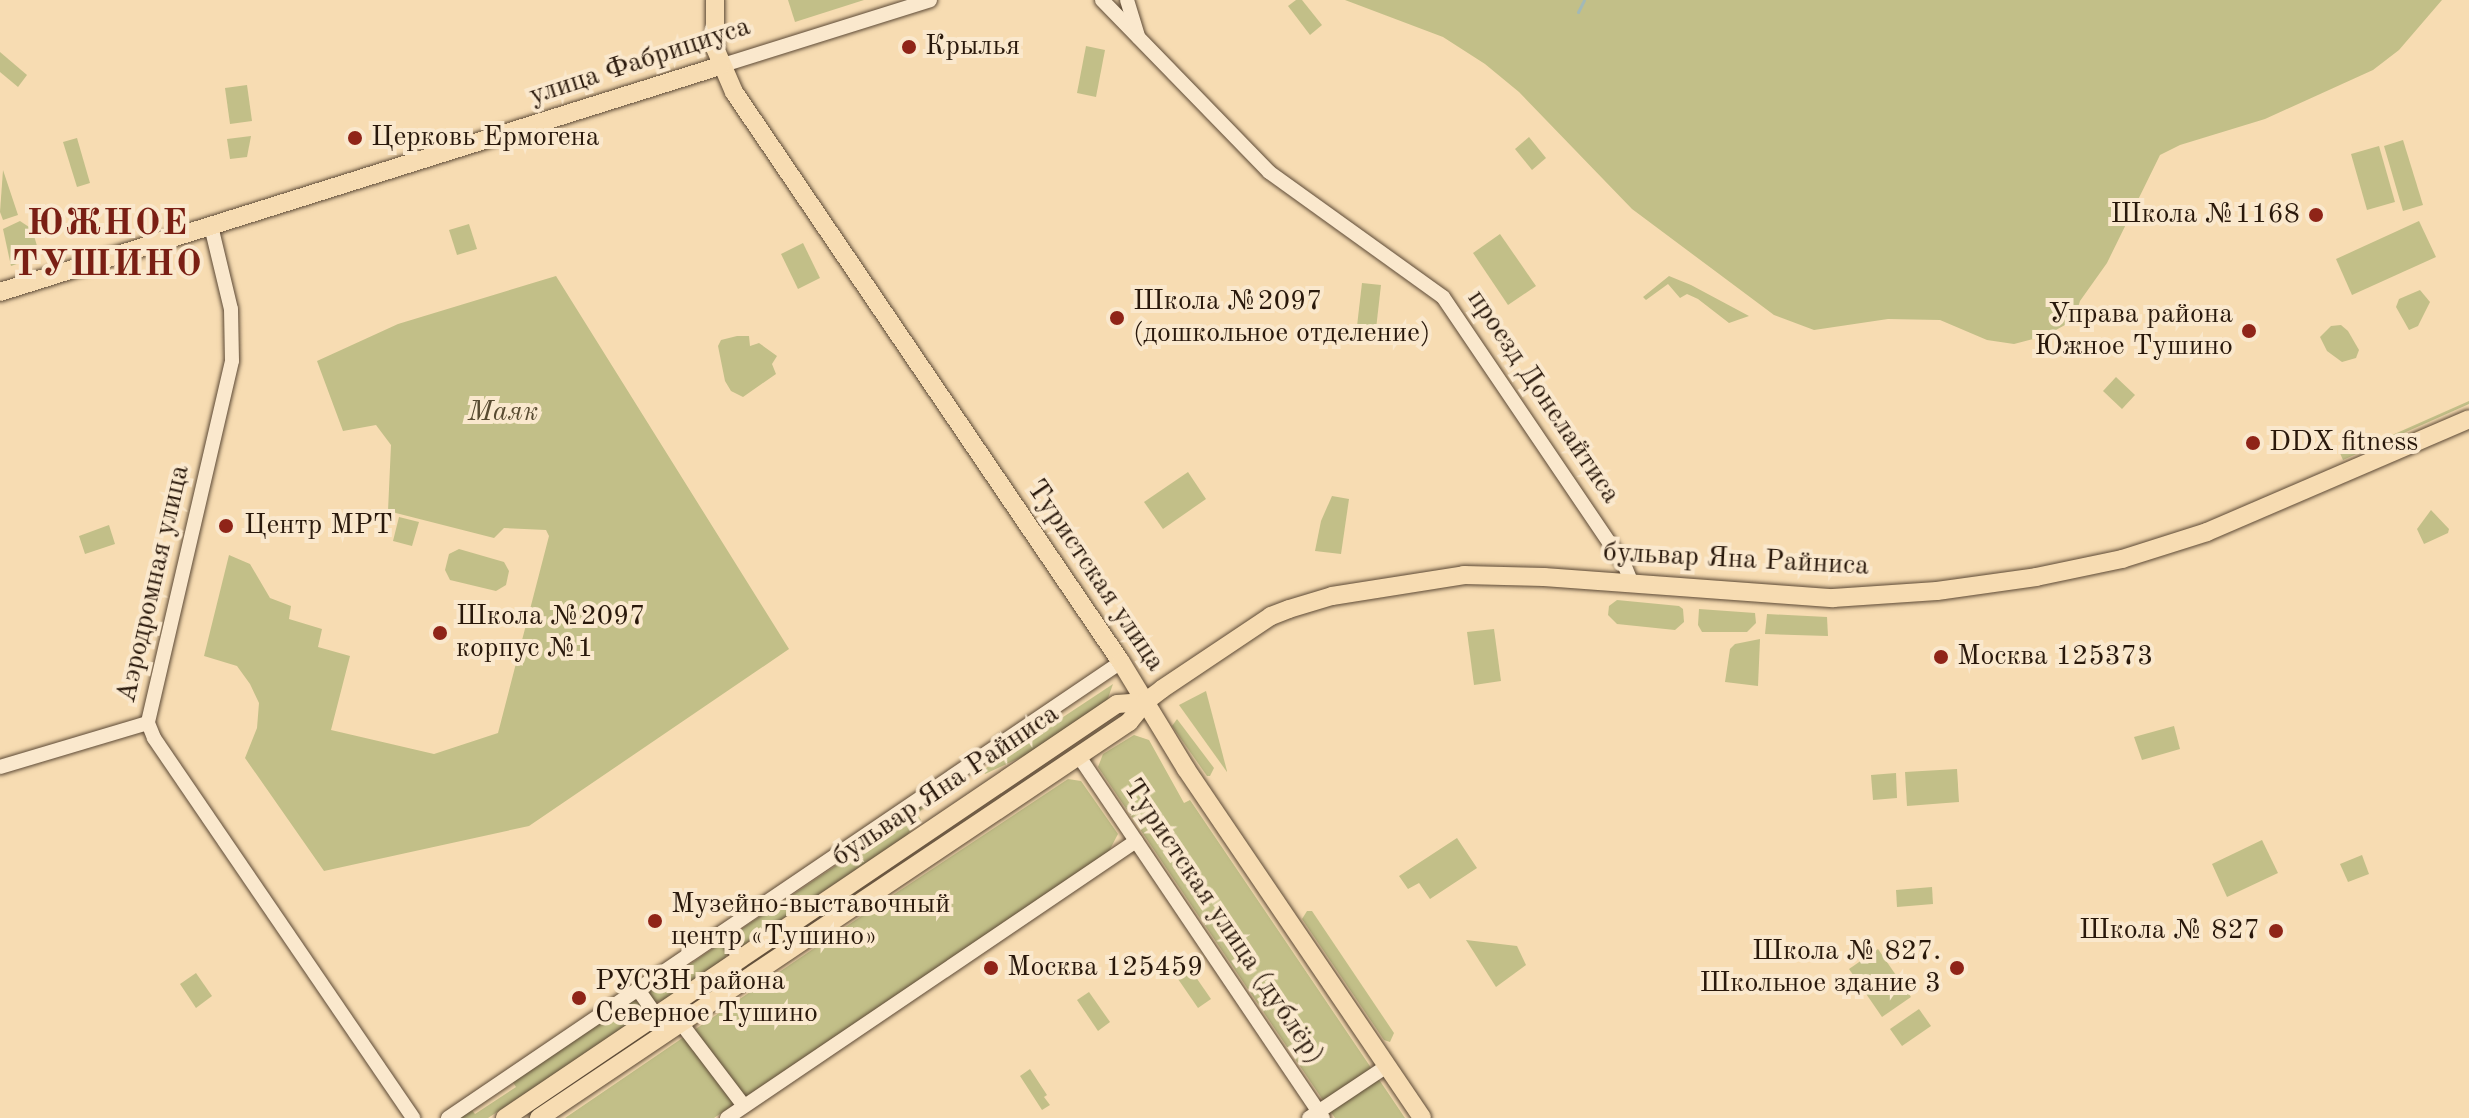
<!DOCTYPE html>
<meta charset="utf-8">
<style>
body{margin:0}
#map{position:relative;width:2469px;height:1118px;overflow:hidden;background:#f7dcb2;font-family:"Old Standard TT",serif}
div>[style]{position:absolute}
.green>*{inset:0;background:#c2bf88}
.stream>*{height:3px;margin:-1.5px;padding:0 1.5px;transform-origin:1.5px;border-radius:1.5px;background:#a2b9b7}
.roads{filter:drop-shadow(0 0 2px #5c4935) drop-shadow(0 0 2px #5c4935)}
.minor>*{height:14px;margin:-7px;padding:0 7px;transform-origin:7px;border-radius:7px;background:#fae8cd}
.major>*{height:18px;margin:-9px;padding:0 9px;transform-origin:9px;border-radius:9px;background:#f7dcb2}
.dots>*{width:22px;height:22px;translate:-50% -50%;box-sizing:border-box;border:4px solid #fae8cd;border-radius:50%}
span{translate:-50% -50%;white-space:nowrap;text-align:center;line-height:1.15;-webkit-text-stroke:8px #fae8cd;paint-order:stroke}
.poi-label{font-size:28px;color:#29180b}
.left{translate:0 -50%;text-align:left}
.right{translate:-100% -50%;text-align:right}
.street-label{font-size:28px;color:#29180b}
.park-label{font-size:28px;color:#574a30;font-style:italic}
.district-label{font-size:36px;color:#7a1f14;font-weight:700;letter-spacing:2px}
</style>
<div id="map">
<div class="green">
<div style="clip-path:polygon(788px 0,864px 0,795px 22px)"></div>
<div style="clip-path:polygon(1296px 0,1302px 0,1322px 25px,1310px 35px,1288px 6px)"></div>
<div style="clip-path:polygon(1345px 0,2442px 0,2399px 50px,2373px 70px,2265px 119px,2180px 145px,2160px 155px,2107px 263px,2080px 301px,2074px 320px,2045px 336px,2014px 344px,1987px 340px,1940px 320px,1888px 319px,1814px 330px,1774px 315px,1632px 209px,1519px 92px,1485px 64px,1443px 37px)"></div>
<div style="clip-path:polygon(1086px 46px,1105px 50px,1096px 97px,1077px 93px)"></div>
<div style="clip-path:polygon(0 52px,27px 75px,18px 87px,0 72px)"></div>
<div style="clip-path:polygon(247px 85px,252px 121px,230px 124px,225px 88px)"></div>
<div style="clip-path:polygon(251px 136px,247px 157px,230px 159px,227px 139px)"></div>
<div style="clip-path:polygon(1529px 137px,1546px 158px,1532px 170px,1515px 149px)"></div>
<div style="clip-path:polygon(77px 138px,90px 183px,77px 187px,63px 142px)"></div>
<div style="clip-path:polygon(2403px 140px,2423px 205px,2403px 211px,2384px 146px)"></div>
<div style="clip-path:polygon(2379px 146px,2395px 202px,2367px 210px,2351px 154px)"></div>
<div style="clip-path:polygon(3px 170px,18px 215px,3px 220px,0 212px)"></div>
<div style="clip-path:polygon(20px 221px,32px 229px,40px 256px,11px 266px,3px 229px)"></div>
<div style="clip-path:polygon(2419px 221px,2436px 257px,2352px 295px,2336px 259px)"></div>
<div style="clip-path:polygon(469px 224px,477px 249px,457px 255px,449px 230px)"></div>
<div style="clip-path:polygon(1500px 234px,1536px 286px,1508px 305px,1473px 253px)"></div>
<div style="clip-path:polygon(803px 243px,820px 278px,798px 289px,781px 254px)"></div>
<div style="clip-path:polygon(556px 276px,789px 649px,529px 826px,324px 871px,245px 758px,257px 728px,259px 703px,250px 684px,237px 666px,204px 656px,229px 555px,250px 564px,270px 598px,291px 606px,289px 619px,322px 629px,318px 647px,350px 656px,331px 730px,434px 754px,498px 733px,549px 536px,546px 530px,504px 528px,494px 538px,388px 511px,391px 445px,376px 425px,343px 431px,317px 361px,398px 324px)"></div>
<div style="clip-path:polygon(1669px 276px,1691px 285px,1749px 316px,1729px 323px,1698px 299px,1687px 294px,1680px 298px,1668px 284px,1646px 300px,1643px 297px)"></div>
<div style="clip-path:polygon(1362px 283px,1381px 285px,1376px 329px,1357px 326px)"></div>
<div style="clip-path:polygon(2420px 290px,2430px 302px,2418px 326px,2409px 330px,2396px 307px,2399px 299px)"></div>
<div style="clip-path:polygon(2341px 325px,2348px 331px,2359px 350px,2356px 358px,2342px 362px,2327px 351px,2320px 337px,2331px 326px)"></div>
<div style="clip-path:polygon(737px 336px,749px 336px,750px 346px,759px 343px,777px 356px,772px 364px,776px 374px,743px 397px,731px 391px,725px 381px,718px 346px,721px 340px)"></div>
<div style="clip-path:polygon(2116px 377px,2135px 395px,2122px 409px,2103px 391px)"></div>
<div style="clip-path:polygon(2469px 401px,2469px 404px,2343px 460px,2339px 451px,2356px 451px)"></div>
<div style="clip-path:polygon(1188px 472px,1206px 499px,1163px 529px,1144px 502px)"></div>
<div style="clip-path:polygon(1332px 496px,1349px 499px,1341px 554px,1315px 551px,1321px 521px)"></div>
<div style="clip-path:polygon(2431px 510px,2449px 529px,2448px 533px,2424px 544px,2417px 529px)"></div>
<div style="clip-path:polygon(399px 517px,419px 522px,412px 546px,393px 541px)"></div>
<div style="clip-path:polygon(109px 525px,115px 544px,85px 554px,79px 536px)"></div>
<div style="clip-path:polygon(459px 549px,504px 562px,509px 571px,506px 585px,496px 591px,450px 580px,445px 570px,449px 554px)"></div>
<div style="clip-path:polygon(1617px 600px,1679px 606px,1683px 609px,1684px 622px,1675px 630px,1617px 624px,1608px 615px,1609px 606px)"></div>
<div style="clip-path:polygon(1699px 609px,1755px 613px,1756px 623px,1747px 632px,1702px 632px,1698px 625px)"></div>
<div style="clip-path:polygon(1767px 614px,1827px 617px,1828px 636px,1765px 634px)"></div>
<div style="clip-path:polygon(1494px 629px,1501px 681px,1474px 685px,1467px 632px)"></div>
<div style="clip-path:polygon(1760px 639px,1758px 686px,1725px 682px,1730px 649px,1735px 644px)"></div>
<div style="clip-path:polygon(1113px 684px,1107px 701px,1026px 755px,985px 774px,983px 770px)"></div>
<div style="clip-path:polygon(1206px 691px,1227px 771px,1227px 772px,1179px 705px)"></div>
<div style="clip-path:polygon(1177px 719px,1214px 768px,1210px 776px,1207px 776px,1172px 726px)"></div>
<div style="clip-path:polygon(2174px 726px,2180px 749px,2142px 760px,2134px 737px)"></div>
<div style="clip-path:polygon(1134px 735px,1149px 740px,1184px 803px,1190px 800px,1405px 1118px,1335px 1118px,1098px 767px,1103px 754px)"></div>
<div style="clip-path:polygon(1957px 769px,1959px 802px,1907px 806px,1905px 772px)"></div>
<div style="clip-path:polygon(1896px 773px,1897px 798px,1873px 800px,1871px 775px)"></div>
<div style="clip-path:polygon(1068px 779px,1081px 781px,1118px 834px,1108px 853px,714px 1118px,565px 1118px,863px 915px,875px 914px,889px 903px,887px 899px)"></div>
<div style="clip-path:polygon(927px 799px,931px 804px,917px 813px,921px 820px,907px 835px,744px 945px,740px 946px,730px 934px,734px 934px,917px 811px,916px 807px)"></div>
<div style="clip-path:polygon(1457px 838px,1477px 868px,1430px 899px,1419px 883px,1408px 889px,1399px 876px)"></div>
<div style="clip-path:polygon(2262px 840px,2278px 873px,2227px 897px,2212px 864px)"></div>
<div style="clip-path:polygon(2362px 855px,2369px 874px,2348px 882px,2340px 864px)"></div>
<div style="clip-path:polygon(1932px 887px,1933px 904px,1897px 907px,1896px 890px)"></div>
<div style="clip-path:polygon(1307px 911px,1312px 911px,1394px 1033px,1390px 1042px,1384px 1040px,1302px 919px)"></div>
<div style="clip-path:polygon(1466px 940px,1517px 946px,1526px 965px,1496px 987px)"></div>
<div style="clip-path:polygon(722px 941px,728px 950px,725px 959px,664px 1001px,655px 1002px,648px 996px,651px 985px,654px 989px,715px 947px,713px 943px)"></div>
<div style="clip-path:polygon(1878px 949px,1911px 997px,1882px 1017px,1849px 969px)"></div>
<div style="clip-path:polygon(1182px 957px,1211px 999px,1198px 1008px,1169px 966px)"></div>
<div style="clip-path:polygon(196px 973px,212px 996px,196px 1008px,180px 984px)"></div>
<div style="clip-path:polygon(1089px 992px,1110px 1022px,1098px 1031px,1077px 1000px)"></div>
<div style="clip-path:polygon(634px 1000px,644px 1006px,639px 1018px,488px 1118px,457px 1118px,471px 1109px,475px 1114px,516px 1087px,512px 1081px)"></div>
<div style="clip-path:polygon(1919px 1009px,1931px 1026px,1902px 1046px,1890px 1029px)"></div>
<div style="clip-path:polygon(1030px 1069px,1047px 1095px,1044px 1097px,1050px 1105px,1042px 1110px,1020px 1076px)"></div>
</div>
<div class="stream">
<div style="left:1578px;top:12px;width:13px;rotate:-63deg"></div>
</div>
<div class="roads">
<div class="minor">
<div style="left:1102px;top:0;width:240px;rotate:45.8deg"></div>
<div style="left:1269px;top:172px;width:214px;rotate:35.7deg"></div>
<div style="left:1443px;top:297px;width:323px;rotate:55.9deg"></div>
<div style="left:1624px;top:564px;width:22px;rotate:68deg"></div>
<div style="left:1127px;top:0;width:39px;rotate:73deg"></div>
<div style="left:720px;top:66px;width:220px;rotate:-17.4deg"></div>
<div style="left:211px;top:226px;width:85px;rotate:76.5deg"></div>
<div style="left:231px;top:309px;width:52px;rotate:88.9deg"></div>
<div style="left:232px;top:361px;width:372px;rotate:103.1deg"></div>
<div style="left:148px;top:723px;width:16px;rotate:68deg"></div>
<div style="left:154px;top:738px;width:460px;rotate:55.7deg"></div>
<div style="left:1078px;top:755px;width:438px;rotate:56deg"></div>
<div style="left:0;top:767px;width:154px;rotate:-16.6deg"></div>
<div style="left:723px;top:932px;width:31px;rotate:57deg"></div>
<div style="left:639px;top:991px;width:29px;rotate:55deg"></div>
<div style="left:681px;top:1023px;width:104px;rotate:52.8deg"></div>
<div style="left:448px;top:1118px;width:813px;rotate:-34.12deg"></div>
<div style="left:727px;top:1118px;width:494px;rotate:-34.1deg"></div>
<div style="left:1309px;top:1118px;width:94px;rotate:-33.7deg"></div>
</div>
<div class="major">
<div style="left:715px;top:0;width:48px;rotate:90deg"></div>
<div style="left:715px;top:48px;width:48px;rotate:66.6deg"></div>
<div style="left:734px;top:92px;width:689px;rotate:55.83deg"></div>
<div style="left:1121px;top:662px;width:125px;rotate:58.7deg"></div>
<div style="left:1186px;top:769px;width:421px;rotate:55.9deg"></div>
<div style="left:0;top:292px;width:755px;rotate:-17.43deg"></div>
<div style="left:505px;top:1118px;width:739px;rotate:-34.08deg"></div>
<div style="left:1117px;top:704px;width:28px;rotate:-4deg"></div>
<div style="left:539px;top:1118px;width:711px;rotate:-33.87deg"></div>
<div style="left:1129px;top:722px;width:26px;rotate:-51deg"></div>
<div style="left:1145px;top:702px;width:21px;rotate:-37deg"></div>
<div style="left:1162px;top:689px;width:131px;rotate:-33.8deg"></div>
<div style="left:1271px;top:616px;width:19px;rotate:-21deg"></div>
<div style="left:1289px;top:609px;width:45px;rotate:-16.8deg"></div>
<div style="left:1332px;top:596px;width:134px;rotate:-9deg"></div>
<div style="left:1464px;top:575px;width:80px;rotate:1.4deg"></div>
<div style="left:1544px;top:577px;width:290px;rotate:4.2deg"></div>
<div style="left:1833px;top:598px;width:104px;rotate:-3.9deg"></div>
<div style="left:1937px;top:591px;width:100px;rotate:-8deg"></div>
<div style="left:2036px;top:577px;width:88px;rotate:-11.8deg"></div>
<div style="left:2122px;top:559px;width:89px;rotate:-17.6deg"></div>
<div style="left:2207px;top:532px;width:285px;rotate:-23.3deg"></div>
</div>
</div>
<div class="dots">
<div style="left:909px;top:47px;background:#8f2418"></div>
<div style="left:355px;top:138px;background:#8f2418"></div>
<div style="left:2316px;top:215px;background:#8f2418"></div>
<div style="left:1117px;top:318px;background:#8f2418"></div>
<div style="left:2249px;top:331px;background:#8f2418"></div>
<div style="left:2253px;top:443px;background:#8f2418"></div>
<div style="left:226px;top:526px;background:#8f2418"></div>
<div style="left:440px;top:633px;background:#8f2418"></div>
<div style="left:1941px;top:657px;background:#8f2418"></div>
<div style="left:655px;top:921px;background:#8f2418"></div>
<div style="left:2276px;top:931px;background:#8f2418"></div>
<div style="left:991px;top:968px;background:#8f2418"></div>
<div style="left:1957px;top:968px;background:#8f2418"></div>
<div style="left:579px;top:998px;background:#8f2418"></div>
</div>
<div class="poi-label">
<span class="left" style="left:925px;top:47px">Крылья</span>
<span class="left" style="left:371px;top:138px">Церковь Ермогена</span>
<span class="right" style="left:2300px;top:215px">Школа №1168</span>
<span class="left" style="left:1133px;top:318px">Школа №2097<br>(дошкольное отделение)</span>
<span class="right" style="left:2233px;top:331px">Управа района<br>Южное Тушино</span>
<span class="left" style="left:2269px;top:443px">DDX fitness</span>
<span class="left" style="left:244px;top:526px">Центр МРТ</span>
<span class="left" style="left:456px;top:633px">Школа №2097<br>корпус №1</span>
<span class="left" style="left:1957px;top:657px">Москва 125373</span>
<span class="left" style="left:671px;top:921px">Музейно-выставочный<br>центр «Тушино»</span>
<span class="right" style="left:2260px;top:931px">Школа № 827</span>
<span class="right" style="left:1941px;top:968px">Школа № 827.<br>Школьное здание 3</span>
<span class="left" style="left:1007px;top:968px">Москва 125459</span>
<span class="left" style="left:595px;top:998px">РУСЗН района<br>Северное Тушино</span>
</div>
<div class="street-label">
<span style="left:640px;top:62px;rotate:-18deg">улица Фабрициуса</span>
<span style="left:1543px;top:397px;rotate:56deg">проезд Донелайтиса</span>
<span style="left:1736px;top:560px;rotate:3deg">бульвар Яна Райниса</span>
<span style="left:1095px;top:576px;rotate:56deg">Туристская улица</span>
<span style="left:154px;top:584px;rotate:-77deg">Аэродромная улица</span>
<span style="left:946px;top:786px;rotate:-34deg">бульвар Яна Райниса</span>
<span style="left:1223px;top:922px;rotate:56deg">Туристская улица (дублёр)</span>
</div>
<div class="park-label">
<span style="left:503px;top:413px">Маяк</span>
</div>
<div class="district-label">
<span style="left:108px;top:246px">ЮЖНОЕ<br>ТУШИНО</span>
</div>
</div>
